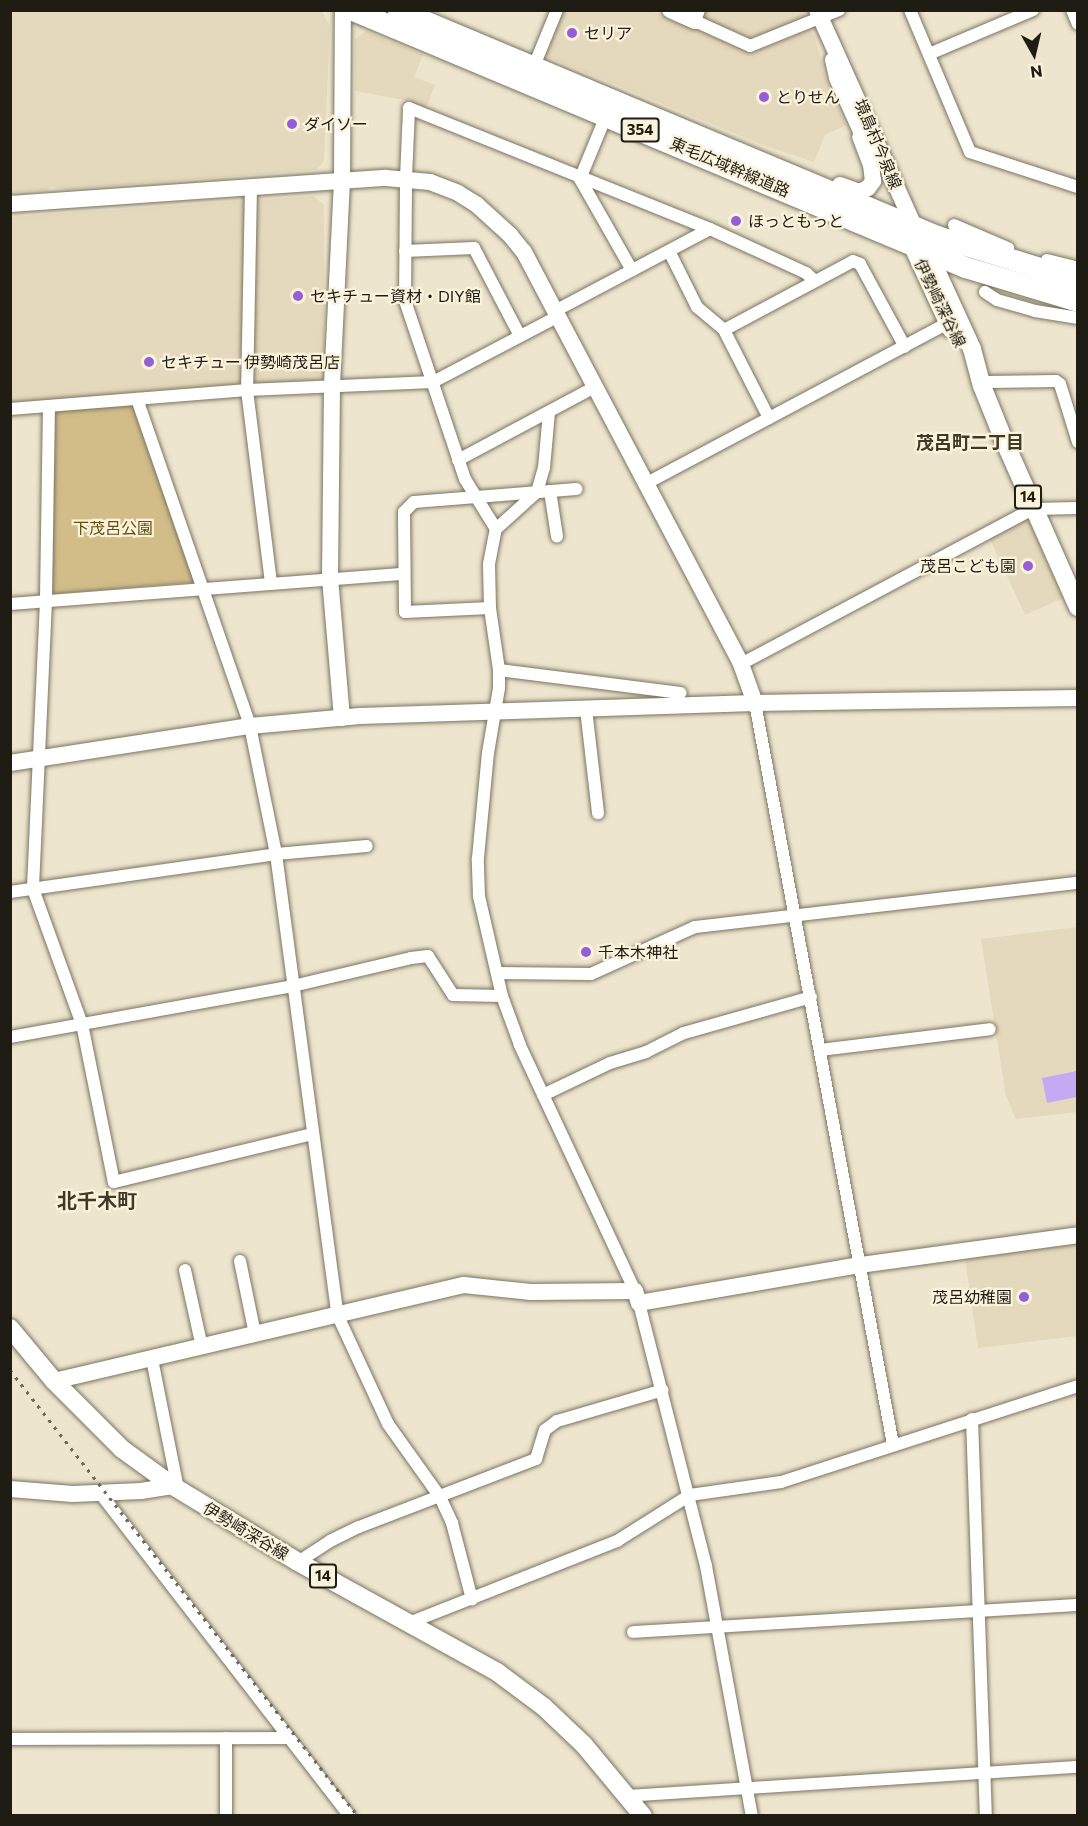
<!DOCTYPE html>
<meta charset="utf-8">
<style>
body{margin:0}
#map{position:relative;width:1088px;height:1826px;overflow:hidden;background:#ede5ce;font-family:Commissioner,"Noto Sans JP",sans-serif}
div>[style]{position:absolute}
.built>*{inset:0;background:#e4d9bc}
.green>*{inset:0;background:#d2bd89}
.water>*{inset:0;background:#c5aaf3}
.roads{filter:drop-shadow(0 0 2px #7c7460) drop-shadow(0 0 2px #7c7460)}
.street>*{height:12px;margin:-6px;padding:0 6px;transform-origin:6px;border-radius:6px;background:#fff}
.secondary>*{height:16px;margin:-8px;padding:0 8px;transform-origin:8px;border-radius:8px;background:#fff}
.primary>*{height:18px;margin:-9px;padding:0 9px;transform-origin:9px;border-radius:9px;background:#fff}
.highway>*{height:21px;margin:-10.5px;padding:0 10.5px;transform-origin:10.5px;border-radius:10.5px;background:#fff}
.rail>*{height:3px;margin-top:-1.5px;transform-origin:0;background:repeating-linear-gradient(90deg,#6f6a5c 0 3px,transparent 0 9px)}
.dots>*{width:16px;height:16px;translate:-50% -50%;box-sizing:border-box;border:3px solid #fbf2db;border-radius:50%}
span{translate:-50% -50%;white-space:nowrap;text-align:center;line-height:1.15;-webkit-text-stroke:4.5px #fbf2db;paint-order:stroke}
.shield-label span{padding:2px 4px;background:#fbf2db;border:2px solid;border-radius:4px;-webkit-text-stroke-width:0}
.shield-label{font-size:15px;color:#1f1c14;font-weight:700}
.poi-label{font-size:16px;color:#1f1c14}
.left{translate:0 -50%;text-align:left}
.right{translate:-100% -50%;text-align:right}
.street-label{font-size:16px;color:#1f1c14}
.park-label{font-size:16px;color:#624e0e}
.neighbourhood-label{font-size:18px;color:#403927;font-weight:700}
.quarter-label{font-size:20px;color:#403927;font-weight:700}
.frame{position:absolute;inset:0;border:12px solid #1f1c14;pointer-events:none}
.north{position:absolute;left:1004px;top:24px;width:60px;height:60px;-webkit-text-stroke:4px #fbf2db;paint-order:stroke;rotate:172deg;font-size:16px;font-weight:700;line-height:24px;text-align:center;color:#1f1c14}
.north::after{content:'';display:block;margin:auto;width:21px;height:27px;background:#1f1c14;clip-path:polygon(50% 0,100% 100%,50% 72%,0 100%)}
</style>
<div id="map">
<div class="built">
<div style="clip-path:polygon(11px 10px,322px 12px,330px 26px,324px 161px,316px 170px,67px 189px,51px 187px,47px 190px,11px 192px)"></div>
<div style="clip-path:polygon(703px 10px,804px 10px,805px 13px,803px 17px,751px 38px,704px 19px)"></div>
<div style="clip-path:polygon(560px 11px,651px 11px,752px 53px,809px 30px,814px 35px,829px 88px,846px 125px,825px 135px,814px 162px,766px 146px,543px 55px)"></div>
<div style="clip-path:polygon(366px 31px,423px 55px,414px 77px,435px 85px,426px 108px,404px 100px,355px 91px,355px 39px)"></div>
<div style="clip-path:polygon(314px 196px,324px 205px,324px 375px,322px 379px,11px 405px,11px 217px)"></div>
<div style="clip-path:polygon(1021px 519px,1034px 524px,1068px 596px,1025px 615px,989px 537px)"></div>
<div style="clip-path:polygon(1077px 927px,1077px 1112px,1016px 1119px,1006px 1096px,981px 939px)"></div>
<div style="clip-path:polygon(1077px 1243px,1077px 1336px,978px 1348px,965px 1258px)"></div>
</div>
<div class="green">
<div style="clip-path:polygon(132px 405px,196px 582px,55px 594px,50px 589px,54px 415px,57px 411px)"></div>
</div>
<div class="water">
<div style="clip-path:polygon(1077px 1071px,1077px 1097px,1047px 1103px,1042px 1078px)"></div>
</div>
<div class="roads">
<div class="street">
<div style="left:699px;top:10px;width:12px;rotate:110deg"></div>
<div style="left:695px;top:21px;width:60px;rotate:24.4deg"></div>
<div style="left:750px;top:46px;width:96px;rotate:-22deg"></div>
<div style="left:910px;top:10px;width:154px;rotate:67.1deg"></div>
<div style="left:970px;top:152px;width:114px;rotate:18deg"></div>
<div style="left:1072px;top:10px;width:15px;rotate:67deg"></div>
<div style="left:929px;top:54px;width:113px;rotate:-22.9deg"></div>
<div style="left:534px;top:66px;width:61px;rotate:-67.7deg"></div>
<div style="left:580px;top:179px;width:105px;rotate:60.3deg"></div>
<div style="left:580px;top:179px;width:68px;rotate:-67.6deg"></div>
<div style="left:251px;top:187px;width:203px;rotate:91.1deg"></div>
<div style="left:247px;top:390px;width:195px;rotate:82.9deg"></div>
<div style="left:954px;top:225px;width:59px;rotate:23.1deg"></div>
<div style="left:405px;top:251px;width:69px;rotate:-2.5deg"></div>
<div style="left:474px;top:248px;width:99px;rotate:62.4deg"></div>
<div style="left:669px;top:251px;width:63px;rotate:63.4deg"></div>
<div style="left:697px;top:307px;width:35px;rotate:40deg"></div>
<div style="left:724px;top:330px;width:99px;rotate:62.9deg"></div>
<div style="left:1047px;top:260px;width:32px;rotate:14deg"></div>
<div style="left:985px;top:292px;width:14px;rotate:34deg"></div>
<div style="left:997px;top:300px;width:40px;rotate:16deg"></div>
<div style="left:1035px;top:311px;width:44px;rotate:9.2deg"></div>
<div style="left:555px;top:311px;width:175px;rotate:-27.9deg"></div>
<div style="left:724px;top:330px;width:146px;rotate:-28.1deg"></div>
<div style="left:853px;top:261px;width:8px;rotate:23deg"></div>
<div style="left:860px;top:264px;width:94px;rotate:61.5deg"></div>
<div style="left:982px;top:386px;width:8px;rotate:-30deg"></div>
<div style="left:989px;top:382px;width:67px;rotate:-0.9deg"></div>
<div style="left:1056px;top:381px;width:5px;rotate:37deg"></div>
<div style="left:1060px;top:384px;width:61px;rotate:72.8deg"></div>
<div style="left:137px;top:399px;width:346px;rotate:70.9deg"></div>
<div style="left:250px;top:726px;width:131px;rotate:78.5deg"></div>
<div style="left:276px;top:854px;width:464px;rotate:82.4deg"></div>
<div style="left:337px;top:1314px;width:121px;rotate:65.1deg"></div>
<div style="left:388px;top:1424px;width:90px;rotate:54.5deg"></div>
<div style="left:440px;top:1497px;width:29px;rotate:65deg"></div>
<div style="left:452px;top:1523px;width:79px;rotate:75.3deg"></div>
<div style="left:49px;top:406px;width:195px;rotate:90.9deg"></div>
<div style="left:46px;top:601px;width:288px;rotate:92.6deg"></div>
<div style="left:33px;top:889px;width:144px;rotate:70.1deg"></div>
<div style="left:82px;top:1024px;width:161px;rotate:78.6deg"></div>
<div style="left:114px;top:1182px;width:204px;rotate:-13.6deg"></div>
<div style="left:10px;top:409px;width:238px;rotate:-4.6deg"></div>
<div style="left:247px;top:390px;width:186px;rotate:-2.5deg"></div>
<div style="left:433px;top:382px;width:140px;rotate:-27.7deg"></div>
<div style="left:458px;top:460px;width:155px;rotate:-28.1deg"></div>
<div style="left:647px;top:483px;width:341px;rotate:-28deg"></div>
<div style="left:550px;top:491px;width:46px;rotate:81.2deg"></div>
<div style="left:496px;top:529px;width:55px;rotate:-42.1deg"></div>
<div style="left:537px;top:492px;width:25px;rotate:-74deg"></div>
<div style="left:544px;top:468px;width:56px;rotate:-84.9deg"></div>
<div style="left:10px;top:604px;width:395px;rotate:-4.4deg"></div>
<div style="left:490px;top:608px;width:85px;rotate:177.3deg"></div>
<div style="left:405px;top:612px;width:100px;rotate:-90.6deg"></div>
<div style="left:404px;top:512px;width:14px;rotate:-45deg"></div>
<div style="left:414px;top:502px;width:163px;rotate:-4.6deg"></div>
<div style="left:741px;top:664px;width:331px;rotate:-28deg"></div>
<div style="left:1033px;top:509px;width:45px;rotate:-1.3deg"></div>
<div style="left:499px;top:670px;width:183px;rotate:7.2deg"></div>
<div style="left:755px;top:703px;width:755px;rotate:79.46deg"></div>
<div style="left:586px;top:709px;width:105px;rotate:83.4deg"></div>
<div style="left:10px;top:892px;width:269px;rotate:-8.1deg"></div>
<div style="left:276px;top:854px;width:91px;rotate:-5deg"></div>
<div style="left:497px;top:973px;width:94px;rotate:0.6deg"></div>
<div style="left:591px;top:974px;width:114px;rotate:-24.3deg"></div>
<div style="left:695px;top:927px;width:386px;rotate:-6.6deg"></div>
<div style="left:10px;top:1037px;width:288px;rotate:-10.2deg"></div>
<div style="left:293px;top:986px;width:121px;rotate:-13.3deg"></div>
<div style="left:411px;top:958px;width:17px;rotate:-7deg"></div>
<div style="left:428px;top:956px;width:46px;rotate:57.3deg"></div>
<div style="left:453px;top:995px;width:49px;rotate:1.2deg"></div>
<div style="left:820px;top:1050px;width:171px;rotate:-7deg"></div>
<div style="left:543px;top:1095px;width:74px;rotate:-25.5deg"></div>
<div style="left:610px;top:1063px;width:38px;rotate:-17deg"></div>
<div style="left:646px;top:1052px;width:42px;rotate:-26.6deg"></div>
<div style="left:684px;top:1033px;width:132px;rotate:-15.8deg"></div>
<div style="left:240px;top:1261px;width:75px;rotate:78.4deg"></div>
<div style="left:185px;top:1270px;width:79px;rotate:77.6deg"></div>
<div style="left:635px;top:1291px;width:272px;rotate:-115.1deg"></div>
<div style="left:520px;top:1045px;width:52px;rotate:-110.2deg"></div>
<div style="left:502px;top:996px;width:103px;rotate:-103deg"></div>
<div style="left:479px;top:896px;width:38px;rotate:-92deg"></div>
<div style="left:478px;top:858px;width:105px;rotate:-84.6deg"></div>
<div style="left:488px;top:753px;width:66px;rotate:-80.4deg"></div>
<div style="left:499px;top:688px;width:18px;rotate:-90deg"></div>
<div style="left:499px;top:670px;width:63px;rotate:-98.3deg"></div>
<div style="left:490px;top:608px;width:44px;rotate:-91.3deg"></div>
<div style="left:489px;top:564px;width:36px;rotate:-79deg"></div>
<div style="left:496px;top:529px;width:59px;rotate:-121.8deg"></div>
<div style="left:465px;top:479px;width:188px;rotate:-108.6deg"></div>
<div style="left:405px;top:301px;width:123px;rotate:-89.5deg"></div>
<div style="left:406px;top:178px;width:70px;rotate:-87.5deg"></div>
<div style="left:409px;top:108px;width:324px;rotate:21.9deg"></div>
<div style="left:710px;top:229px;width:106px;rotate:24.6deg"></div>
<div style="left:806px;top:273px;width:12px;rotate:42deg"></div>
<div style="left:639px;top:1303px;width:271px;rotate:75.7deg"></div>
<div style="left:706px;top:1566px;width:254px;rotate:79.6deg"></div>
<div style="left:152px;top:1359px;width:133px;rotate:78.7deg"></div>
<div style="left:972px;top:1419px;width:397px;rotate:88deg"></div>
<div style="left:100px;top:1493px;width:408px;rotate:52.3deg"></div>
<div style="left:298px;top:1562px;width:38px;rotate:-33deg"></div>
<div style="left:330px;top:1541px;width:32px;rotate:-26deg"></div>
<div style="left:359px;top:1527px;width:190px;rotate:-21deg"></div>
<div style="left:536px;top:1459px;width:30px;rotate:-73deg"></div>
<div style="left:545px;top:1430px;width:15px;rotate:-37deg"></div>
<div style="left:557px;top:1421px;width:110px;rotate:-16.3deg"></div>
<div style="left:409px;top:1623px;width:224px;rotate:-21.5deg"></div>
<div style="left:617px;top:1541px;width:86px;rotate:-32.2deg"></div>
<div style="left:690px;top:1495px;width:92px;rotate:-8.1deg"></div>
<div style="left:781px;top:1482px;width:312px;rotate:-17.9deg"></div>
<div style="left:633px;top:1632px;width:446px;rotate:-3.5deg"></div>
<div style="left:10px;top:1739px;width:279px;rotate:-0.2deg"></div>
<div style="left:626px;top:1796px;width:453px;rotate:-3.7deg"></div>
<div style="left:226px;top:1816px;width:78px;rotate:-90deg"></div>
</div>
<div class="secondary">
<div style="left:670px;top:10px;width:27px;rotate:24deg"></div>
<div style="left:817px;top:10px;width:237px;rotate:65.8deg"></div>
<div style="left:833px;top:60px;width:18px;rotate:77deg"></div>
<div style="left:837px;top:78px;width:76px;rotate:65.8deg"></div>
<div style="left:840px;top:185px;width:20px;rotate:20deg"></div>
<div style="left:859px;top:192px;width:10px;rotate:-24deg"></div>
<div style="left:868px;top:188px;width:9px;rotate:-54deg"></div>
<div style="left:873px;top:181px;width:16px;rotate:-97deg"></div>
<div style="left:871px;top:165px;width:30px;rotate:-111deg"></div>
<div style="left:10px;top:204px;width:377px;rotate:-4deg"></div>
<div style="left:386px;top:178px;width:44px;rotate:5.2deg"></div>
<div style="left:430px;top:182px;width:30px;rotate:21deg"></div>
<div style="left:458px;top:193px;width:22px;rotate:32deg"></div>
<div style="left:477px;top:205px;width:45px;rotate:42.3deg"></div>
<div style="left:510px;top:235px;width:22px;rotate:51deg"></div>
<div style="left:524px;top:252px;width:466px;rotate:62.2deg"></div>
<div style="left:741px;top:664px;width:41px;rotate:70.3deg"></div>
<div style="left:342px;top:718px;width:141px;rotate:-94.9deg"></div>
<div style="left:330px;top:578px;width:193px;rotate:-89.4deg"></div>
<div style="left:332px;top:385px;width:205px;rotate:-87.2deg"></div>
<div style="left:342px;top:180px;width:170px;rotate:-89.7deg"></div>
<div style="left:10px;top:763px;width:243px;rotate:-8.8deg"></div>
<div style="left:250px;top:726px;width:110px;rotate:-5.2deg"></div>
<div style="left:360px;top:716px;width:395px;rotate:-1.9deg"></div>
<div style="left:755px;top:703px;width:323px;rotate:-0.9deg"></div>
<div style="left:54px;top:1381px;width:421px;rotate:-13.2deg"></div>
<div style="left:464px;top:1285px;width:67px;rotate:6deg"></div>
<div style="left:531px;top:1292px;width:104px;rotate:-0.6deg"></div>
<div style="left:635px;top:1291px;width:13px;rotate:72deg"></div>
<div style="left:639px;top:1303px;width:224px;rotate:-9.8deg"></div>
<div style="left:860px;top:1265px;width:220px;rotate:-7.8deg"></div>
<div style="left:10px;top:1489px;width:63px;rotate:4.5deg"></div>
<div style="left:73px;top:1494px;width:68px;rotate:-2.5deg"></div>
<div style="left:141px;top:1491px;width:32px;rotate:-9deg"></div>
</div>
<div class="primary">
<div style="left:924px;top:244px;width:115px;rotate:65.4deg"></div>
<div style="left:972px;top:349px;width:38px;rotate:75deg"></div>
<div style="left:982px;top:386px;width:56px;rotate:68deg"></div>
<div style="left:1003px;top:438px;width:185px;rotate:66.1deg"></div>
<div style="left:915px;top:251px;width:86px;rotate:65.2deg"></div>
<div style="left:10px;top:1328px;width:69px;rotate:50.3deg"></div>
<div style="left:54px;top:1381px;width:96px;rotate:45deg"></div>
<div style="left:122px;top:1449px;width:63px;rotate:36deg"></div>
<div style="left:173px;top:1486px;width:146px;rotate:31.3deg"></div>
<div style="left:298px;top:1562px;width:227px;rotate:28.9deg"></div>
<div style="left:497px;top:1672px;width:59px;rotate:36.7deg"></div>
<div style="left:544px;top:1707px;width:55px;rotate:43.5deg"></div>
<div style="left:584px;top:1745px;width:92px;rotate:50.3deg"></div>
</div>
<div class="highway">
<div style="left:353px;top:10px;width:664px;rotate:22.78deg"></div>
<div style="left:965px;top:267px;width:118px;rotate:16.7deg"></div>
<div style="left:398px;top:10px;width:584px;rotate:22.75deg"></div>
<div style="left:937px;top:236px;width:148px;rotate:17.3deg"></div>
</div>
</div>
<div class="rail">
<div style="left:10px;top:1370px;width:566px;rotate:52.04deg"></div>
</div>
<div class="dots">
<div style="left:572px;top:33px;background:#935ed7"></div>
<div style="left:764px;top:97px;background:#935ed7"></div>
<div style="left:292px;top:124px;background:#935ed7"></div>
<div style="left:736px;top:221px;background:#935ed7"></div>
<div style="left:298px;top:296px;background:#935ed7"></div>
<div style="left:149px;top:362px;background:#935ed7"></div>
<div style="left:1028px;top:566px;background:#935ed7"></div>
<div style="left:586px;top:952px;background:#935ed7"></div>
<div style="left:1024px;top:1297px;background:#935ed7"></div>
</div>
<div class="shield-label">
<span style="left:640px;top:130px">354</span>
<span style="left:1028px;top:497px">14</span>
<span style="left:323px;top:1576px">14</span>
</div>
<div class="poi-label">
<span class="left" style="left:584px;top:33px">セリア</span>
<span class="left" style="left:776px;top:97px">とりせん</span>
<span class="left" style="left:304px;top:124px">ダイソー</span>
<span class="left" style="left:748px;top:221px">ほっともっと</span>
<span class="left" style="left:310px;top:296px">セキチュー資材・DIY館</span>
<span class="left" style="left:161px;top:362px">セキチュー 伊勢崎茂呂店</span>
<span class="right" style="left:1016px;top:566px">茂呂こども園</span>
<span class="left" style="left:598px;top:952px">千本木神社</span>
<span class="right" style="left:1012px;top:1297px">茂呂幼稚園</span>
</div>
<div class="street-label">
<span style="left:878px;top:144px;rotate:67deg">境島村今泉線</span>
<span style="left:730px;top:167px;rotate:23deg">東毛広域幹線道路</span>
<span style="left:940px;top:303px;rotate:64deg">伊勢崎深谷線</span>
<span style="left:246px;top:1531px;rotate:31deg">伊勢崎深谷線</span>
</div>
<div class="park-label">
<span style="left:113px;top:528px">下茂呂公園</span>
</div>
<div class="neighbourhood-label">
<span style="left:970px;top:442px">茂呂町二丁目</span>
</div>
<div class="quarter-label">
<span style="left:97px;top:1200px">北千木町</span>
</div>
<div class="frame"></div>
<div class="north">N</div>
</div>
